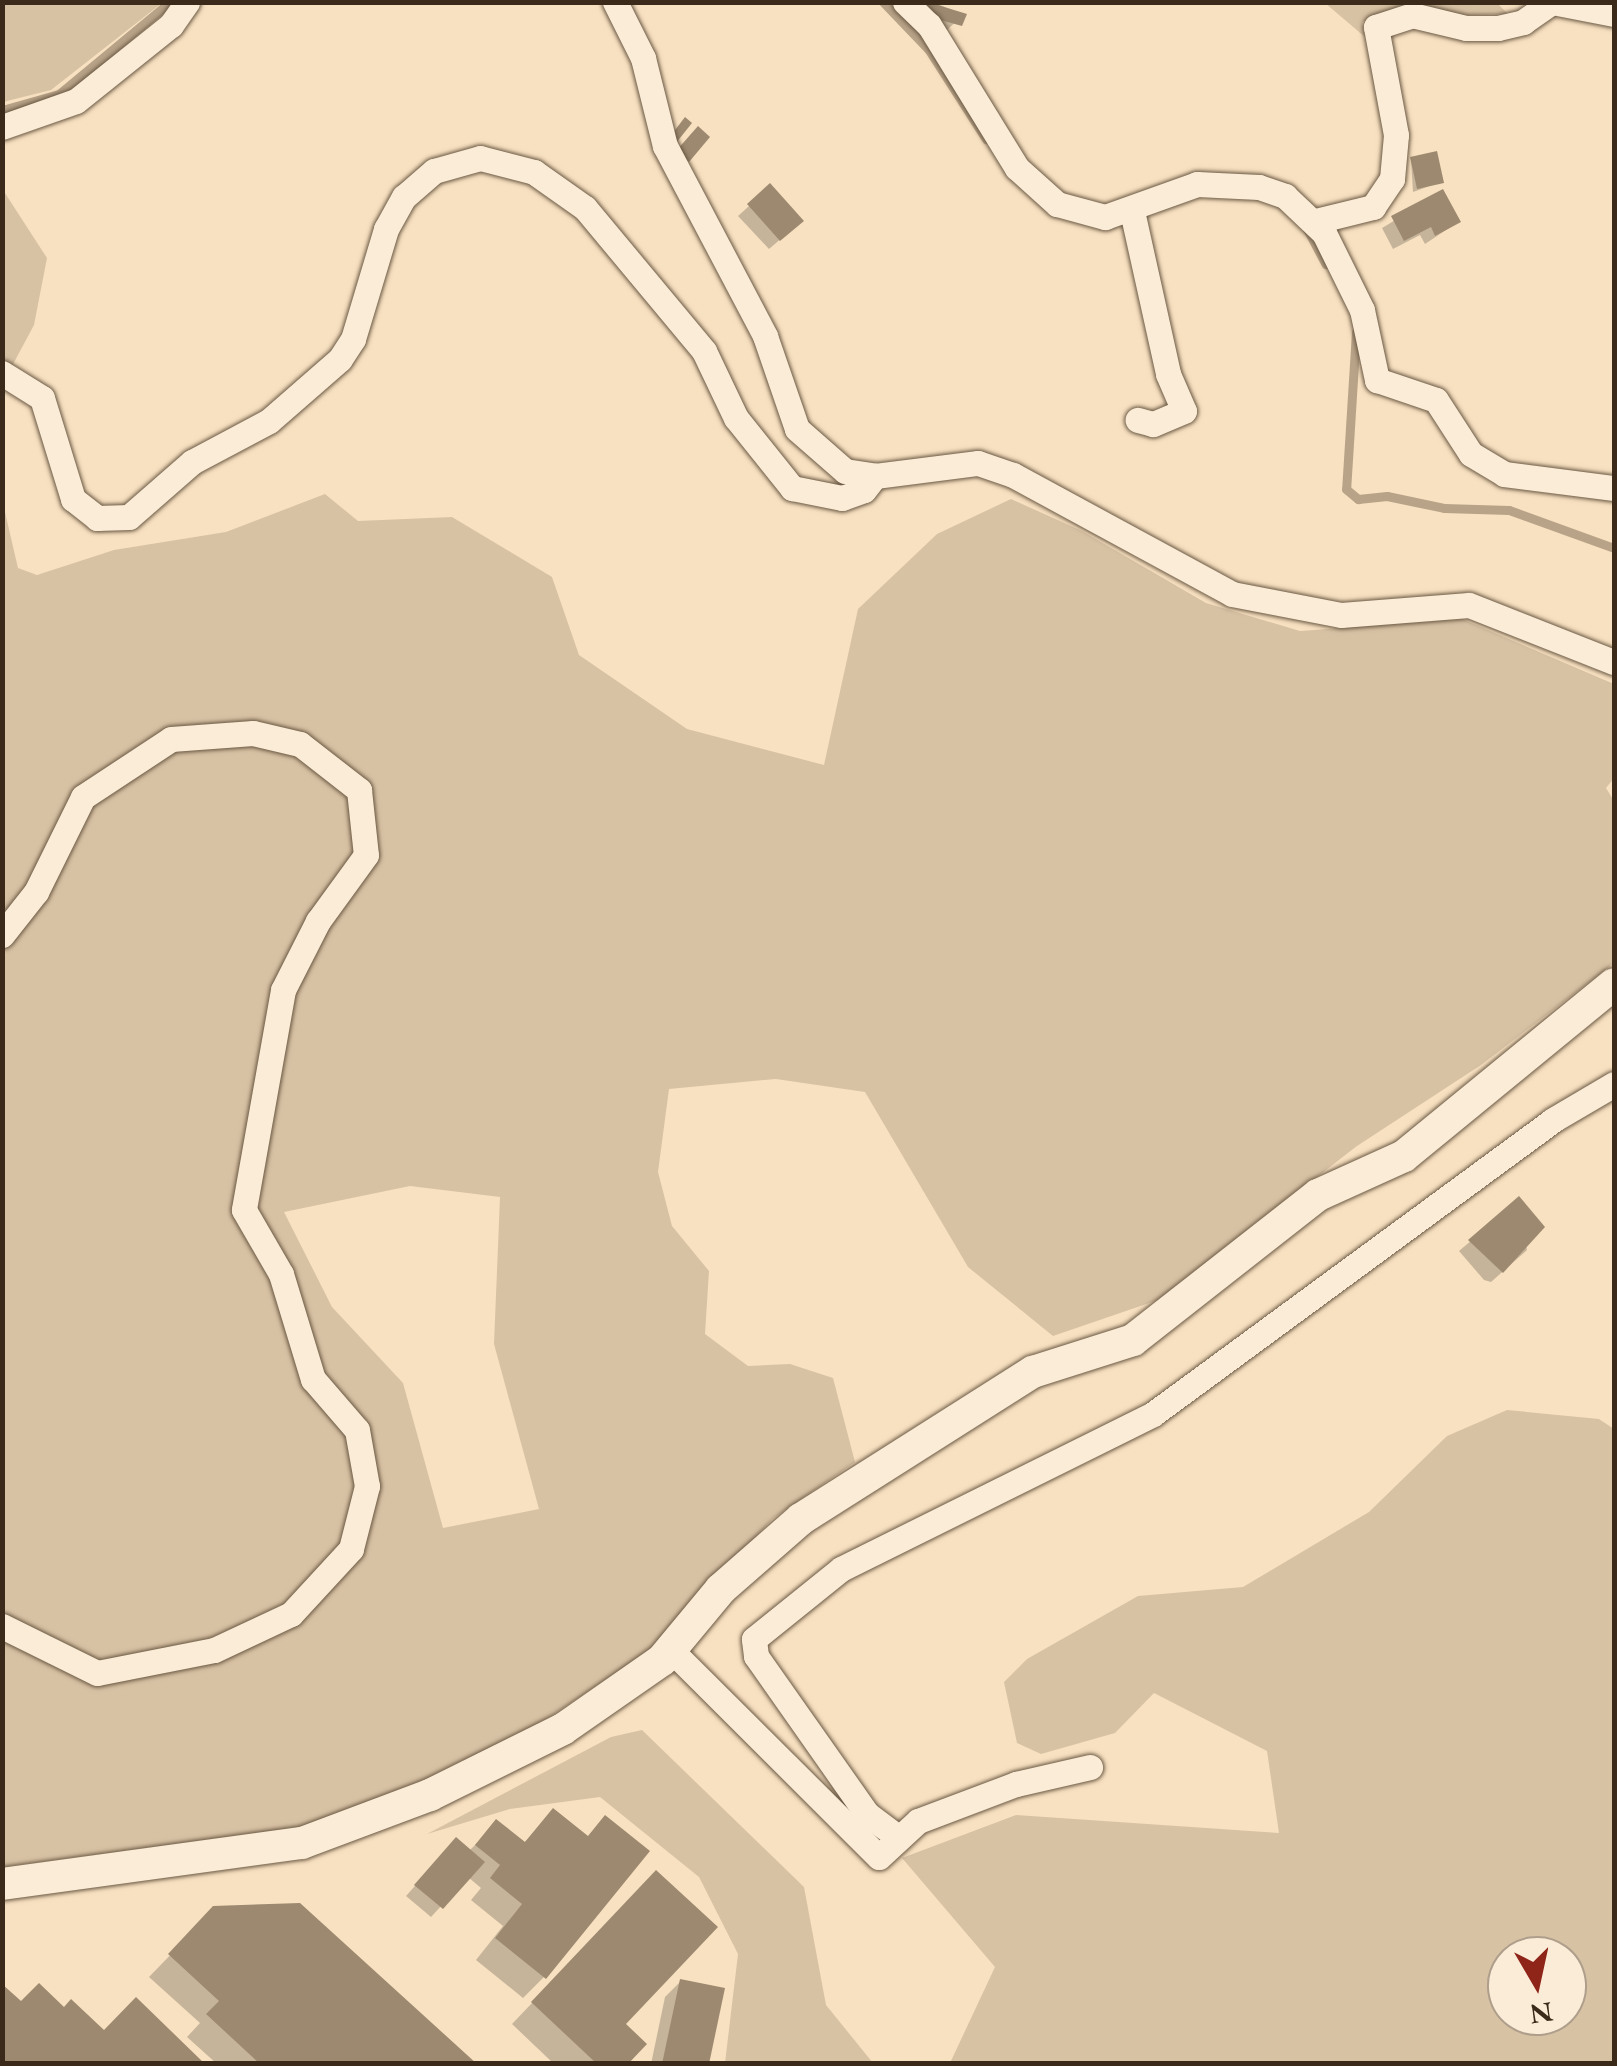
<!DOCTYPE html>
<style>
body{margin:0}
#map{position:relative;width:1617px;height:2066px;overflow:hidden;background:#f8e1c1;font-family:"EB Garamond",serif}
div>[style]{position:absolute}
.green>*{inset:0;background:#d8c2a4}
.shadow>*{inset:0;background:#0003}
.stream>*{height:9px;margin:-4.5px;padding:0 4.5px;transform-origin:4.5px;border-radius:4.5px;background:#b8a388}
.building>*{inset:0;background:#9d8970}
.roads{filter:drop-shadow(0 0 2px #6a5843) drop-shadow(0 0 2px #6a5843)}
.minor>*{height:25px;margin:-12.5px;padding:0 12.5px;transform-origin:12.5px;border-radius:12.5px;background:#faecd7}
.tertiary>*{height:32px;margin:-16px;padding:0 16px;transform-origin:16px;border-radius:16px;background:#faecd7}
span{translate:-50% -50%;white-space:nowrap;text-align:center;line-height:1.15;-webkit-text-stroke:10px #faecd7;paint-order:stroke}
.frame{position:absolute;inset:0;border:5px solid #3b2a19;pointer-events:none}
.north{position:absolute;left:1487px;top:1936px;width:100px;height:100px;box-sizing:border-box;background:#faecd7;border:2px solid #ae9e8b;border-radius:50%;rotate:171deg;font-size:28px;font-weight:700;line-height:40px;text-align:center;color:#3b2a19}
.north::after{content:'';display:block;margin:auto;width:35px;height:45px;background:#8f2418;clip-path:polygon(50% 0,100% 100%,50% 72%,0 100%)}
</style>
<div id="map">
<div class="green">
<div style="clip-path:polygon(2px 3px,3px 2px,162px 3px,51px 90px,3px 102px)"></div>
<div style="clip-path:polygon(1325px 3px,1497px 3px,1508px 14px,1376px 17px,1362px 22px,1365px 37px)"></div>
<div style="clip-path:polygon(3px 190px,47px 258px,34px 325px,3px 383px)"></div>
<div style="clip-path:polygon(evenodd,325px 494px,358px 521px,452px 517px,552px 577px,579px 655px,687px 729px,824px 765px,858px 609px,937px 534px,1011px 499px,1082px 531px,1206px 603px,1300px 631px,1462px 619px,1614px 684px,1614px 778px,1606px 788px,1614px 801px,1614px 963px,1481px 1065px,1357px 1146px,1158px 1300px,1053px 1336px,968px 1267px,865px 1092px,776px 1079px,669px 1089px,658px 1172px,672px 1226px,709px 1271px,705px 1334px,748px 1366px,790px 1364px,833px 1378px,855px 1462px,772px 1519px,659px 1644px,539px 1724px,427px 1782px,309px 1826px,3px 1867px,2px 499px,18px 568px,37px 575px,114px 550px,226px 532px,325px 494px,410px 1186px,500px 1197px,494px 1344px,539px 1509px,443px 1528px,403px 1383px,332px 1307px,284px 1212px,410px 1186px)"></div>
<div style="clip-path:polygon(evenodd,1507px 1410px,1599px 1419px,1614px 1429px,1614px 2063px,950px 2063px,995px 1967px,902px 1858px,1016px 1815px,1279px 1833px,1267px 1751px,1154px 1693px,1115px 1733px,1041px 1754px,1017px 1743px,1004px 1682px,1027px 1659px,1138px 1596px,1243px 1587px,1369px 1512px,1447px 1436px,1507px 1410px,1567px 1956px,1567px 2016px,1507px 2016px,1507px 1956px,1567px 1956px)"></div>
<div style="clip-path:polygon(642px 1730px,804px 1887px,826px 2005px,873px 2063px,725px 2063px,738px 1954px,699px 1877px,600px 1797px,510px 1809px,427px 1834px,611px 1737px)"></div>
</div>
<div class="shadow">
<div style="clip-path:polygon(933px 2px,963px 15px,947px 30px,921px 19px)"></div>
<div style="clip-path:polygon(1411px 160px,1441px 182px,1413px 192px)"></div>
<div style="clip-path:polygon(770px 187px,790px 231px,769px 249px,738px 216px)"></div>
<div style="clip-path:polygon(1442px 192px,1458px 222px,1425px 244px,1420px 235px,1393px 249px,1382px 228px)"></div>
<div style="clip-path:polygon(1519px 1200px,1527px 1250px,1491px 1282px,1484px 1280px,1459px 1251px)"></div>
<div style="clip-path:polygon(553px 1811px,586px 1838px,544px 1977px,523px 1998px,476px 1960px,503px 1926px,471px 1900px,481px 1888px,468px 1877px,431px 1917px,406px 1896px,447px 1850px,469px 1851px,497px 1823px,523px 1844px)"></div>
<div style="clip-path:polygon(636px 1894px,622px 2024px,625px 2064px,554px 2064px,512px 2024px)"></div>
<div style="clip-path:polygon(215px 1909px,473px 2064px,217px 2064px,187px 2037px,200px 2023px,149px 1977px)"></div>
<div style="clip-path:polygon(680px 1982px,707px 2064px,651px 2064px,665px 1997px)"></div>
</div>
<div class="stream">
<div style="left:883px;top:2px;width:66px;rotate:46.2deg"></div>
<div style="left:929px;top:50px;width:106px;rotate:57.4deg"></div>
<div style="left:2px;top:110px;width:59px;rotate:-15.7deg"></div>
<div style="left:59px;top:94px;width:144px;rotate:-39.7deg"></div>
<div style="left:1307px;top:229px;width:40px;rotate:62deg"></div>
<div style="left:1356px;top:332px;width:157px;rotate:93.6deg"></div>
<div style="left:1346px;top:489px;width:16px;rotate:40deg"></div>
<div style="left:1358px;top:499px;width:29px;rotate:-6deg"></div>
<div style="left:1387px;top:496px;width:58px;rotate:11.9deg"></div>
<div style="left:1444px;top:508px;width:65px;rotate:1.8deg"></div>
<div style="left:1509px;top:510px;width:112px;rotate:19.9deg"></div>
</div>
<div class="building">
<div style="clip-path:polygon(928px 2px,967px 14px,962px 26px,923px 15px)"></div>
<div style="clip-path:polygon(685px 117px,692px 123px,676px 143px,669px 138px)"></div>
<div style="clip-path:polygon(698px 126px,710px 137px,689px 162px,676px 151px)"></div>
<div style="clip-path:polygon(1437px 151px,1444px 183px,1417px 189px,1410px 157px)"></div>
<div style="clip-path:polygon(770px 183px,804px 221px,780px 241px,747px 204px)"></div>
<div style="clip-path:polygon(1443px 189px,1461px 222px,1435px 236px,1431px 227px,1404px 241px,1391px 216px)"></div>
<div style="clip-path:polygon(1519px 1196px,1545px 1227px,1503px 1273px,1468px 1240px)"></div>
<div style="clip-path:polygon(553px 1808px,588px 1836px,605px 1815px,650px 1851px,546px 1979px,495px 1938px,522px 1904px,490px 1878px,500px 1865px,475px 1845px,496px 1819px,525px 1842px)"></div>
<div style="clip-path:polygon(456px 1837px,485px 1862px,443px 1909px,414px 1885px)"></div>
<div style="clip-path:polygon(656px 1870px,718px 1927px,626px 2024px,647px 2044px,628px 2064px,597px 2064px,531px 2002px)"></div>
<div style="clip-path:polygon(300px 1903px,477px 2064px,260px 2064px,206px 2014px,219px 2001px,168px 1954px,213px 1906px)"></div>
<div style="clip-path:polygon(680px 1979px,725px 1988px,709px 2064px,662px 2064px)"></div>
<div style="clip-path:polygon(39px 1983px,64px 2007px,71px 1999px,104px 2030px,136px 1997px,205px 2064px,2px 2064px,2px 1984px,21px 2001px)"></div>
</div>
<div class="roads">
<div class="minor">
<div style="left:615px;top:2px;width:63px;rotate:63.4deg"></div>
<div style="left:643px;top:58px;width:91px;rotate:76deg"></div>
<div style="left:665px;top:146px;width:215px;rotate:62.2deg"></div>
<div style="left:765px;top:336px;width:98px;rotate:71deg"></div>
<div style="left:797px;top:429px;width:64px;rotate:41.2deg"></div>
<div style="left:845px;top:471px;width:30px;rotate:9deg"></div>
<div style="left:875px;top:476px;width:104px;rotate:-7.2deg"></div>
<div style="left:978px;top:463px;width:37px;rotate:19deg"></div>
<div style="left:1013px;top:475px;width:249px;rotate:28.5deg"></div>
<div style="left:1232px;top:594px;width:111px;rotate:10.9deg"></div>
<div style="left:1341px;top:615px;width:128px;rotate:-4.5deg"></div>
<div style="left:1469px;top:605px;width:156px;rotate:21.5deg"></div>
<div style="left:905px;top:2px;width:33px;rotate:44deg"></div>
<div style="left:929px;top:25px;width:168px;rotate:58.4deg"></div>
<div style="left:1017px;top:168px;width:54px;rotate:42deg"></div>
<div style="left:1057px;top:204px;width:50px;rotate:15.2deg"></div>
<div style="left:1105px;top:217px;width:98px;rotate:-19.7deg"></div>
<div style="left:1197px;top:184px;width:62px;rotate:2.8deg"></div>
<div style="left:1259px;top:187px;width:28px;rotate:19deg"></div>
<div style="left:1285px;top:196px;width:54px;rotate:43.5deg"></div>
<div style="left:1324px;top:233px;width:86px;rotate:63.7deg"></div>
<div style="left:1362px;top:310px;width:72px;rotate:77.9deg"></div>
<div style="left:1377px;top:380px;width:62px;rotate:18.7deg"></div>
<div style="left:1436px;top:400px;width:64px;rotate:57.1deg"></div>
<div style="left:1471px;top:454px;width:39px;rotate:31deg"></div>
<div style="left:1504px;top:474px;width:111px;rotate:7.3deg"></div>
<div style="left:1552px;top:2px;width:63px;rotate:11deg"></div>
<div style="left:2px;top:127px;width:78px;rotate:-19.4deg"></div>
<div style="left:76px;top:101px;width:122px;rotate:-38.7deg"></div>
<div style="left:171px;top:25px;width:28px;rotate:-55deg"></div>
<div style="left:1132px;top:211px;width:167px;rotate:77.5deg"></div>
<div style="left:1168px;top:374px;width:40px;rotate:66.6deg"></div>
<div style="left:1184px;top:411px;width:34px;rotate:157deg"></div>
<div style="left:1153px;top:424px;width:16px;rotate:-165deg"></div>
<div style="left:1316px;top:221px;width:59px;rotate:-13.8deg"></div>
<div style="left:1373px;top:207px;width:34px;rotate:-56deg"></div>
<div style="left:1392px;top:179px;width:44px;rotate:-84.8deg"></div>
<div style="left:1396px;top:135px;width:110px;rotate:-100.5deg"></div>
<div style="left:1376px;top:27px;width:38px;rotate:-18deg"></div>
<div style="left:1412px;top:15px;width:56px;rotate:13.5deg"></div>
<div style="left:1466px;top:28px;width:32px"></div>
<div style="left:1498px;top:28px;width:26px;rotate:-13deg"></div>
<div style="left:1523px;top:22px;width:35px;rotate:-35deg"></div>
<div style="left:2px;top:373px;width:47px;rotate:32deg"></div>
<div style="left:42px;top:398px;width:106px;rotate:72.9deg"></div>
<div style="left:73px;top:499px;width:31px;rotate:38deg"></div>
<div style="left:97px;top:518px;width:32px;rotate:-2deg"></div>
<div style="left:129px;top:517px;width:84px;rotate:-41.1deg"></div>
<div style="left:192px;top:462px;width:87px;rotate:-28deg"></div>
<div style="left:269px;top:421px;width:94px;rotate:-41.1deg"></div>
<div style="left:340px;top:359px;width:24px;rotate:-57deg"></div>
<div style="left:353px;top:339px;width:115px;rotate:-73.3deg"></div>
<div style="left:386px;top:229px;width:37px;rotate:-61deg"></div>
<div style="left:404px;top:197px;width:40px;rotate:-41deg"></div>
<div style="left:434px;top:171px;width:48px;rotate:-15.8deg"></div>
<div style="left:480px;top:158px;width:56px;rotate:14.5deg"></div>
<div style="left:534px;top:172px;width:62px;rotate:35.2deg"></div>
<div style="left:585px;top:208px;width:186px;rotate:50.2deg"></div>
<div style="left:704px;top:351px;width:74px;rotate:64.5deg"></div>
<div style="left:736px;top:418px;width:90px;rotate:51.3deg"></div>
<div style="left:792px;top:488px;width:51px;rotate:11.3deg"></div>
<div style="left:842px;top:498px;width:23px;rotate:-20deg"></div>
<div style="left:864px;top:490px;width:18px;rotate:-52deg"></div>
<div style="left:2px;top:935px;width:55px;rotate:-51.7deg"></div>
<div style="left:36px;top:892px;width:106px;rotate:-63.7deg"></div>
<div style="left:83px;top:797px;width:105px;rotate:-33.4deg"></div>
<div style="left:171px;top:739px;width:82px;rotate:-4.2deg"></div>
<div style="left:253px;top:733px;width:48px;rotate:13.2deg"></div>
<div style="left:300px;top:744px;width:75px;rotate:37.9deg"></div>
<div style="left:359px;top:790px;width:65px;rotate:83.9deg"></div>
<div style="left:366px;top:855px;width:82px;rotate:126deg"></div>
<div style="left:318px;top:921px;width:77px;rotate:116.9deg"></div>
<div style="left:283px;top:990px;width:223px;rotate:100.1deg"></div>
<div style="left:244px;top:1210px;width:74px;rotate:60deg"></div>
<div style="left:281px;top:1274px;width:110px;rotate:73.1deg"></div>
<div style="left:313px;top:1379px;width:67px;rotate:49.2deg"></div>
<div style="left:357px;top:1430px;width:57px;rotate:79.9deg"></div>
<div style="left:367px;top:1486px;width:65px;rotate:104.3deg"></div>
<div style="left:351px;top:1549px;width:88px;rotate:132.7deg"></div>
<div style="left:291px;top:1614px;width:85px;rotate:154.9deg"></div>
<div style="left:214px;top:1650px;width:119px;rotate:168.9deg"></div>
<div style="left:97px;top:1673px;width:106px;rotate:-153.7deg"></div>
<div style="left:671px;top:1650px;width:293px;rotate:44.9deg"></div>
<div style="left:879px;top:1857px;width:53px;rotate:-42.7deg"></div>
<div style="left:918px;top:1821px;width:105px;rotate:-20.7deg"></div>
<div style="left:1016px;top:1784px;width:76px;rotate:-12.9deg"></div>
<div style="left:899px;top:1838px;width:40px;rotate:-143deg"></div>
<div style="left:867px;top:1814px;width:193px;rotate:-125.1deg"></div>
<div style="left:756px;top:1656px;width:17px;rotate:-97deg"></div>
<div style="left:754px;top:1639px;width:112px;rotate:-38.8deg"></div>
<div style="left:841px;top:1569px;width:348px;rotate:-26.4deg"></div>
<div style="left:1153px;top:1414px;width:496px;rotate:-36.3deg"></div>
<div style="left:1553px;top:1120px;width:71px;rotate:-30.5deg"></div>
</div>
<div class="tertiary">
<div style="left:2px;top:1884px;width:303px;rotate:-7.8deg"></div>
<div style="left:302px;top:1843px;width:137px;rotate:-20.6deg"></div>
<div style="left:430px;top:1795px;width:148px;rotate:-26.4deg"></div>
<div style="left:563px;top:1729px;width:121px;rotate:-34.9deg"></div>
<div style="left:662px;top:1660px;width:92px;rotate:-50.3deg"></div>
<div style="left:721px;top:1589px;width:106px;rotate:-41.2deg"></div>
<div style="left:801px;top:1519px;width:275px;rotate:-32.4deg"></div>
<div style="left:1033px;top:1372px;width:105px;rotate:-17.7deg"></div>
<div style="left:1133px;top:1340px;width:235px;rotate:-38.1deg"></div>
<div style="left:1318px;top:1195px;width:94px;rotate:-24.4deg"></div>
<div style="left:1404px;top:1156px;width:271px;rotate:-39.3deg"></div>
</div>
</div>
<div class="frame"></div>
<div class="north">N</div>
</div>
